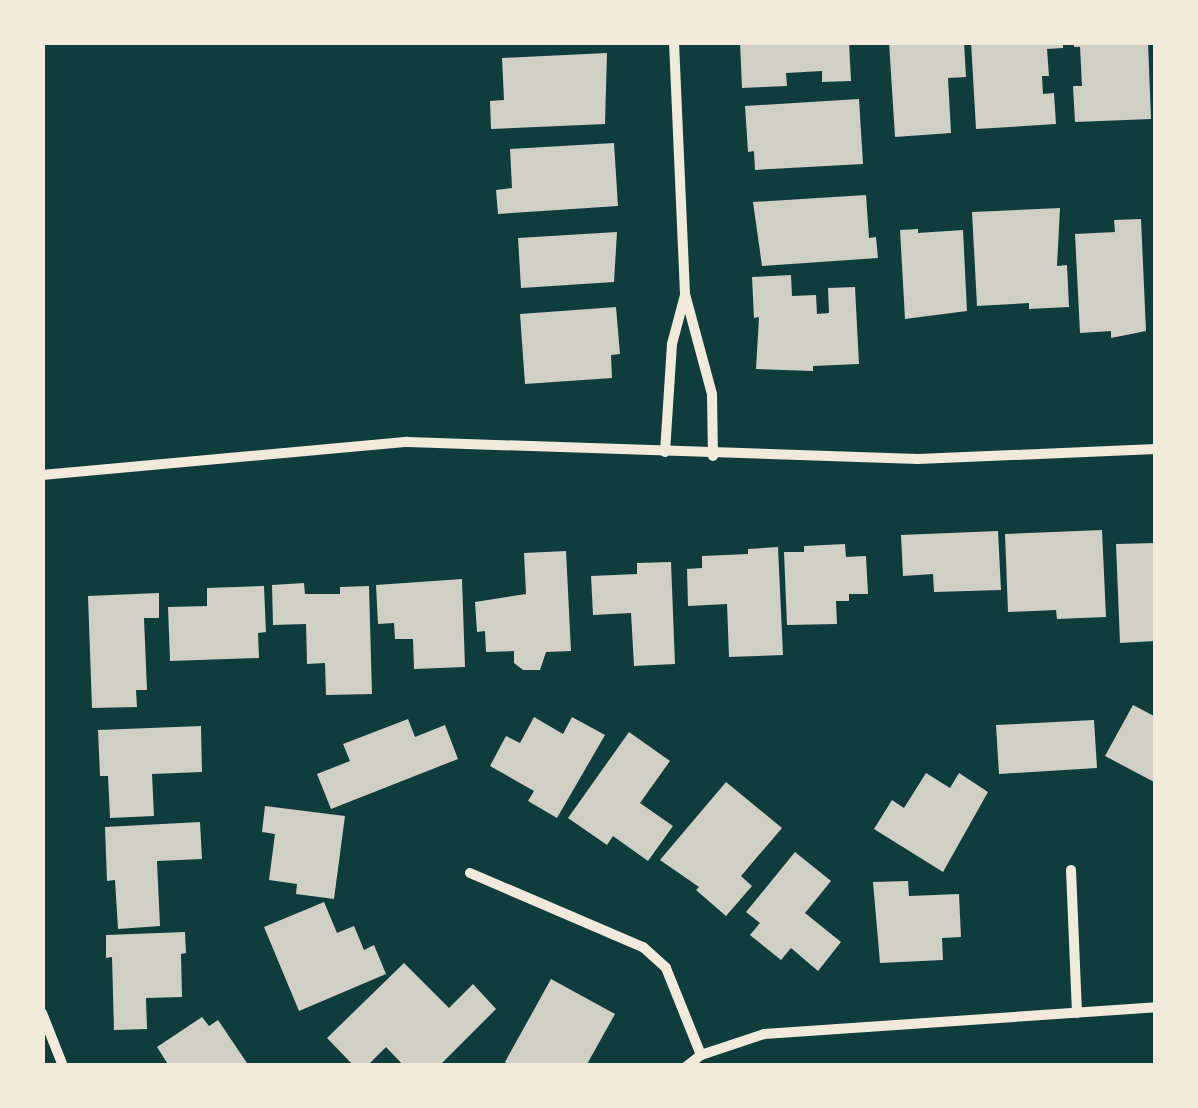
<!DOCTYPE html>
<style>
body{margin:0}
#map{position:relative;width:1198px;height:1108px;overflow:hidden;background:#0f3d3e;font-family:"Zilla Slab",serif}
div>[style]{position:absolute}
.building>*{inset:0;background:#cfcfc3}
.minor>*{height:10px;margin:-5px;padding:0 5px;transform-origin:5px;border-radius:5px;background:#f1e9da}
span{translate:-50% -50%;white-space:nowrap;text-align:center;line-height:1.15;-webkit-text-stroke:10px #f1e9da;paint-order:stroke}
.frame{position:absolute;inset:0;border:45px solid #f1e9da;pointer-events:none}
</style>
<div id="map">
<div class="building">
<div style="clip-path:polygon(740px 42px,849px 42px,851px 81px,822px 82px,822px 71px,786px 73px,787px 86px,742px 88px)"></div>
<div style="clip-path:polygon(889px 42px,964px 42px,966px 77px,948px 78px,951px 133px,895px 137px)"></div>
<div style="clip-path:polygon(971px 42px,1063px 42px,1063px 48px,1047px 49px,1049px 76px,1042px 76px,1043px 94px,1054px 93px,1056px 124px,976px 129px)"></div>
<div style="clip-path:polygon(1074px 42px,1148px 42px,1151px 119px,1075px 122px,1073px 86px,1082px 86px,1080px 47px,1074px 47px)"></div>
<div style="clip-path:polygon(607px 53px,605px 124px,491px 129px,490px 101px,504px 100px,502px 58px)"></div>
<div style="clip-path:polygon(859px 99px,863px 164px,755px 170px,754px 151px,748px 152px,745px 106px)"></div>
<div style="clip-path:polygon(614px 143px,618px 206px,498px 214px,496px 190px,512px 188px,510px 149px)"></div>
<div style="clip-path:polygon(866px 195px,869px 238px,876px 237px,878px 258px,762px 266px,753px 202px)"></div>
<div style="clip-path:polygon(1060px 208px,1057px 266px,1067px 265px,1069px 307px,1029px 309px,1029px 303px,977px 306px,972px 212px)"></div>
<div style="clip-path:polygon(1141px 219px,1146px 331px,1111px 338px,1111px 331px,1080px 333px,1075px 234px,1115px 232px,1114px 220px)"></div>
<div style="clip-path:polygon(918px 229px,918px 233px,963px 230px,967px 311px,905px 319px,900px 230px)"></div>
<div style="clip-path:polygon(617px 232px,614px 282px,521px 288px,518px 238px)"></div>
<div style="clip-path:polygon(791px 275px,792px 296px,816px 295px,817px 314px,829px 313px,828px 288px,855px 287px,859px 364px,813px 366px,813px 371px,756px 369px,759px 317px,754px 318px,752px 277px)"></div>
<div style="clip-path:polygon(616px 307px,620px 354px,611px 355px,612px 378px,525px 384px,520px 314px)"></div>
<div style="clip-path:polygon(1102px 530px,1106px 617px,1057px 619px,1056px 610px,1008px 612px,1005px 534px)"></div>
<div style="clip-path:polygon(998px 531px,1001px 590px,934px 592px,933px 574px,903px 576px,901px 535px)"></div>
<div style="clip-path:polygon(1156px 543px,1156px 641px,1120px 643px,1116px 544px)"></div>
<div style="clip-path:polygon(845px 544px,846px 557px,866px 556px,868px 594px,849px 594px,849px 601px,836px 601px,837px 624px,787px 625px,784px 552px,804px 552px,804px 546px)"></div>
<div style="clip-path:polygon(778px 547px,783px 655px,729px 657px,727px 604px,688px 606px,687px 569px,702px 568px,702px 556px,748px 554px,748px 549px)"></div>
<div style="clip-path:polygon(566px 551px,571px 651px,546px 652px,540px 670px,523px 670px,514px 663px,514px 651px,486px 652px,485px 631px,477px 632px,475px 602px,526px 594px,524px 553px)"></div>
<div style="clip-path:polygon(671px 562px,675px 664px,634px 666px,631px 613px,593px 615px,591px 576px,637px 574px,637px 563px)"></div>
<div style="clip-path:polygon(462px 579px,465px 667px,414px 669px,413px 639px,395px 639px,394px 623px,378px 624px,376px 585px)"></div>
<div style="clip-path:polygon(304px 583px,305px 594px,340px 594px,340px 587px,369px 586px,372px 694px,326px 695px,325px 663px,307px 664px,306px 624px,273px 625px,272px 585px)"></div>
<div style="clip-path:polygon(264px 586px,266px 632px,258px 633px,259px 658px,170px 661px,168px 607px,207px 606px,207px 588px)"></div>
<div style="clip-path:polygon(159px 593px,159px 618px,144px 618px,147px 690px,136px 690px,137px 707px,92px 708px,88px 596px)"></div>
<div style="clip-path:polygon(1133px 705px,1156px 717px,1156px 783px,1105px 756px)"></div>
<div style="clip-path:polygon(534px 717px,563px 734px,572px 717px,605px 735px,557px 818px,528px 801px,534px 791px,490px 766px,506px 736px,520px 743px)"></div>
<div style="clip-path:polygon(408px 719px,415px 737px,445px 725px,458px 759px,331px 809px,317px 774px,350px 761px,343px 744px)"></div>
<div style="clip-path:polygon(1094px 720px,1097px 768px,999px 774px,996px 725px)"></div>
<div style="clip-path:polygon(201px 726px,202px 772px,152px 774px,154px 816px,110px 818px,108px 776px,100px 776px,98px 730px)"></div>
<div style="clip-path:polygon(629px 732px,670px 761px,640px 803px,673px 826px,648px 861px,613px 836px,607px 845px,568px 818px)"></div>
<div style="clip-path:polygon(926px 773px,950px 788px,959px 773px,988px 792px,943px 872px,874px 829px,892px 800px,904px 808px)"></div>
<div style="clip-path:polygon(726px 782px,782px 828px,741px 876px,752px 886px,726px 916px,696px 890px,699px 887px,660px 860px)"></div>
<div style="clip-path:polygon(265px 806px,345px 816px,334px 899px,296px 894px,297px 884px,269px 880px,275px 834px,262px 832px)"></div>
<div style="clip-path:polygon(200px 822px,202px 859px,157px 861px,160px 926px,118px 929px,115px 880px,107px 881px,105px 827px)"></div>
<div style="clip-path:polygon(795px 852px,831px 881px,805px 913px,841px 942px,818px 971px,791px 948px,781px 960px,750px 935px,760px 923px,746px 912px)"></div>
<div style="clip-path:polygon(908px 881px,909px 896px,959px 894px,961px 937px,942px 938px,943px 960px,880px 963px,873px 882px)"></div>
<div style="clip-path:polygon(324px 902px,337px 933px,354px 926px,364px 950px,374px 945px,386px 974px,299px 1011px,264px 927px)"></div>
<div style="clip-path:polygon(185px 932px,186px 953px,181px 954px,182px 997px,146px 998px,147px 1029px,114px 1030px,112px 957px,106px 958px,106px 935px)"></div>
<div style="clip-path:polygon(404px 963px,449px 1008px,473px 984px,496px 1009px,439px 1066px,404px 1066px,386px 1047px,367px 1066px,354px 1066px,327px 1038px)"></div>
<div style="clip-path:polygon(551px 979px,615px 1014px,586px 1066px,512px 1066px,505px 1062px)"></div>
<div style="clip-path:polygon(202px 1017px,209px 1026px,218px 1020px,249px 1066px,169px 1066px,157px 1047px)"></div>
</div>
<div class="minor">
<div style="left:674px;top:42px;width:252px;rotate:87.5deg"></div>
<div style="left:685px;top:294px;width:104px;rotate:74.9deg"></div>
<div style="left:712px;top:394px;width:62px;rotate:89.1deg"></div>
<div style="left:665px;top:452px;width:108px;rotate:-86.3deg"></div>
<div style="left:672px;top:344px;width:51px;rotate:-75.1deg"></div>
<div style="left:42px;top:475px;width:367px;rotate:-5.2deg"></div>
<div style="left:408px;top:442px;width:510px;rotate:1.91deg"></div>
<div style="left:918px;top:459px;width:238px;rotate:-2.4deg"></div>
<div style="left:1071px;top:870px;width:143px;rotate:87.6deg"></div>
<div style="left:470px;top:873px;width:188px;rotate:23.2deg"></div>
<div style="left:643px;top:947px;width:31px;rotate:42deg"></div>
<div style="left:666px;top:968px;width:94px;rotate:68.1deg"></div>
<div style="left:42px;top:1013px;width:57px;rotate:68.4deg"></div>
<div style="left:687px;top:1066px;width:18px;rotate:-38deg"></div>
<div style="left:701px;top:1055px;width:66px;rotate:-18.4deg"></div>
<div style="left:764px;top:1034px;width:393px;rotate:-3.9deg"></div>
</div>
<div class="frame"></div>
</div>
